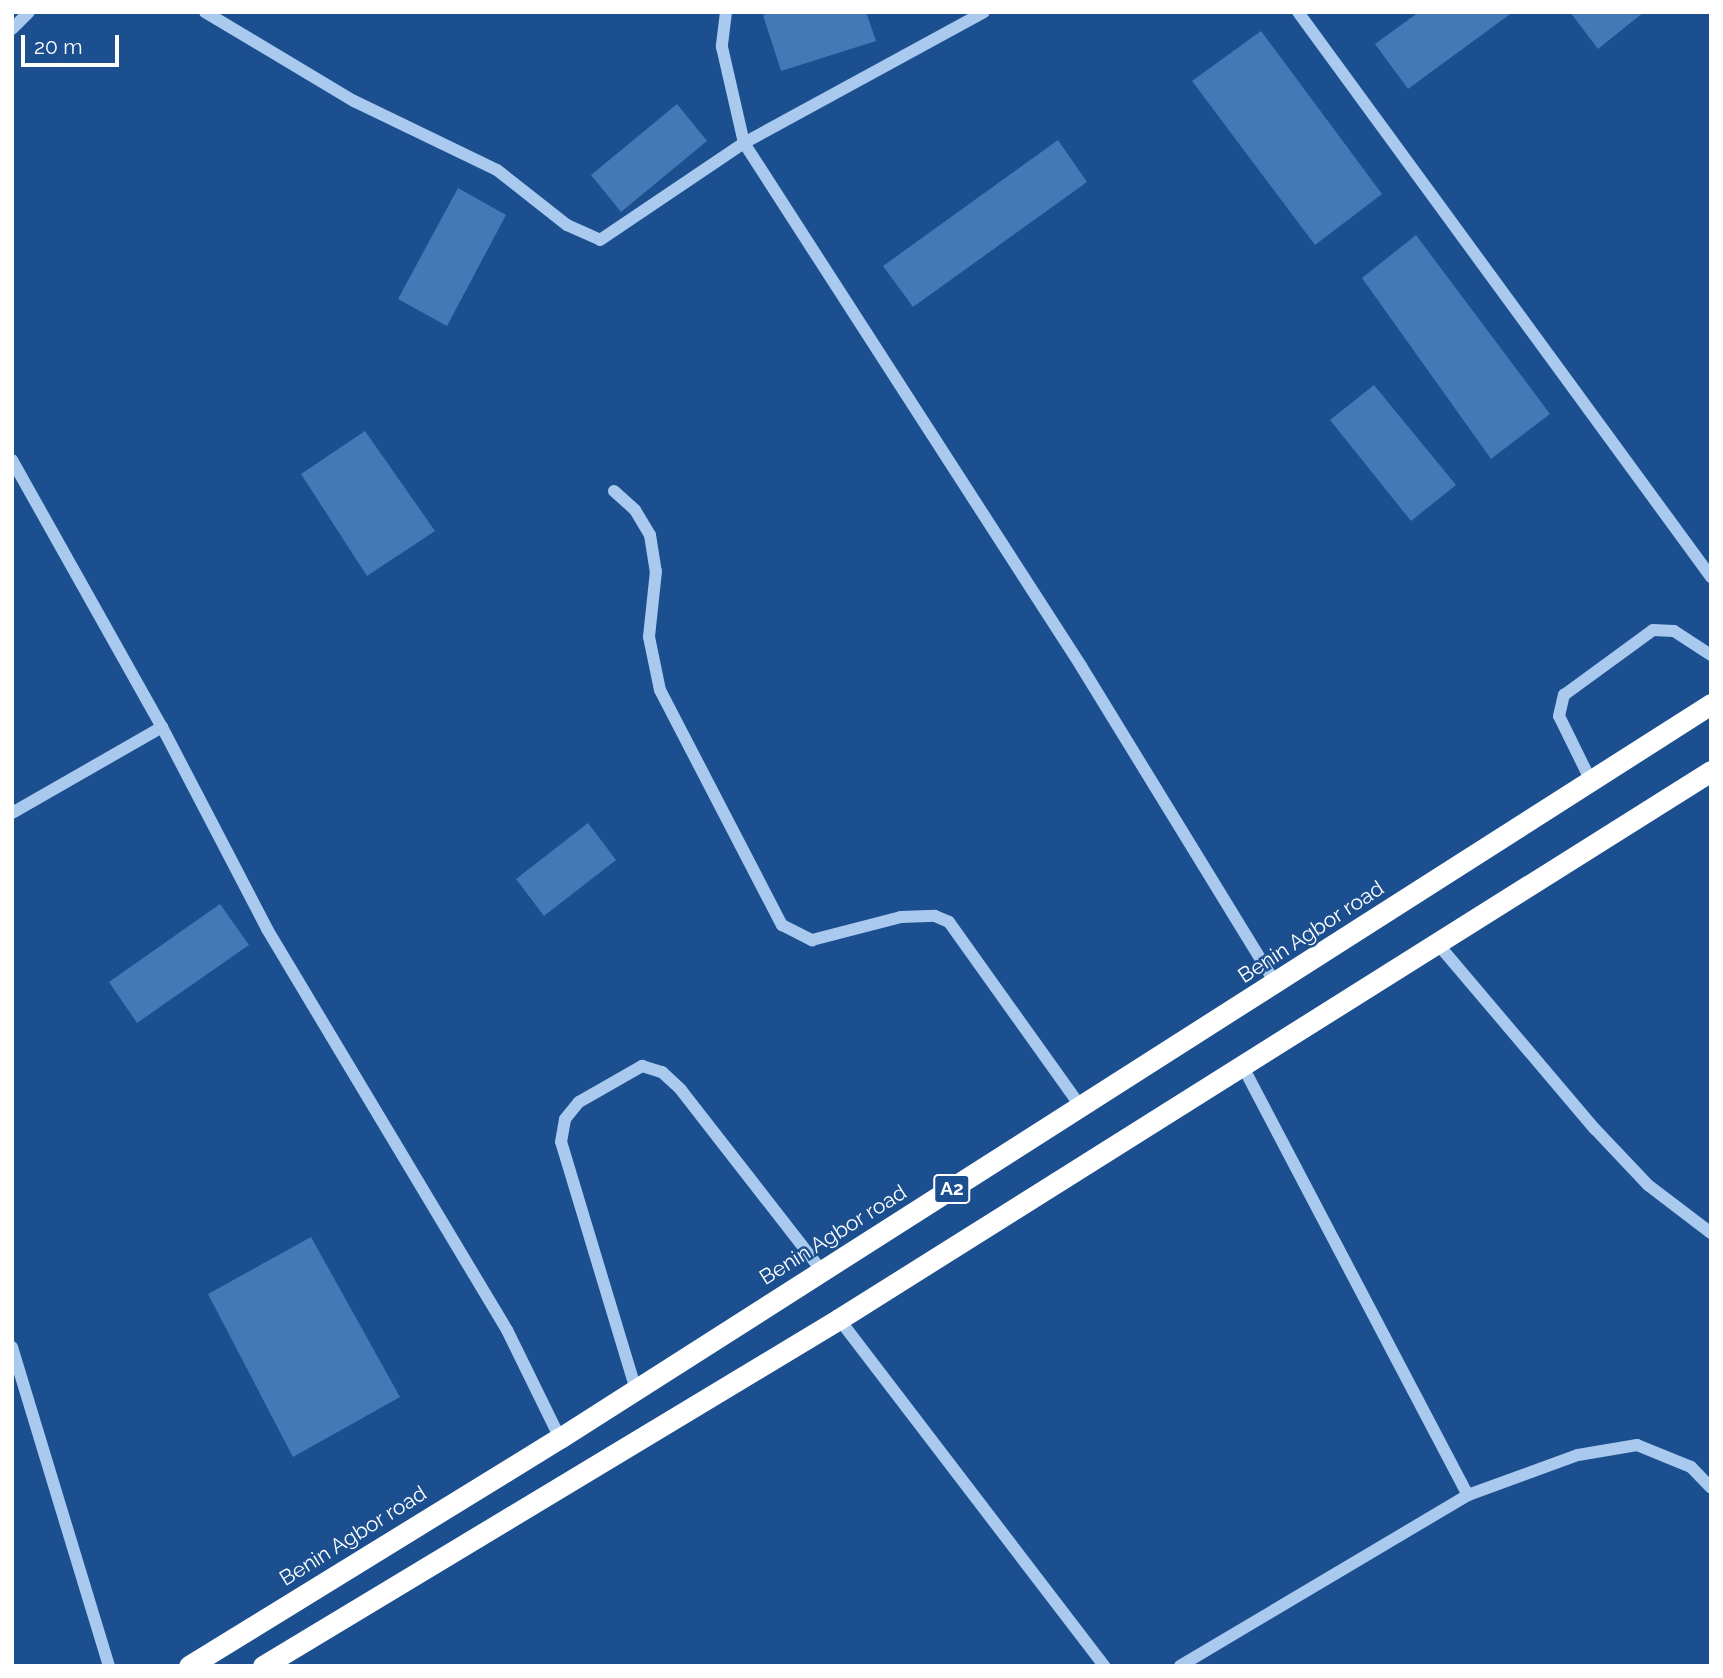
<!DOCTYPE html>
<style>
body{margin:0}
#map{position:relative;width:1723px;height:1678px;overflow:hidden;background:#1b4f8f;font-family:Raleway,sans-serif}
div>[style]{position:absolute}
.building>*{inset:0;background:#4478b7}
.minor>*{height:12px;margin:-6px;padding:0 6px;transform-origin:6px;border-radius:6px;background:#a9c9ee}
.highway>*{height:21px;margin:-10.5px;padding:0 10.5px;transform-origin:10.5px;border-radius:10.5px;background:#fff}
span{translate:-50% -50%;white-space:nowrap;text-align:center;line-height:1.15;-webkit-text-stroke:5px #1b4f8f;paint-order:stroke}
.shield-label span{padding:2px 5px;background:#1b4f8f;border:2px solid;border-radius:5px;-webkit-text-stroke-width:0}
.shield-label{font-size:19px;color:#fff;font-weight:700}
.street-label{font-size:21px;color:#fff}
.frame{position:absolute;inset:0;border:14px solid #fff;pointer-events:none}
.scale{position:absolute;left:21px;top:35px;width:98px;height:32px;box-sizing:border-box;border:4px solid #fff;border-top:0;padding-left:9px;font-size:21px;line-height:24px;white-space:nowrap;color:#fff;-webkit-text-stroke:5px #1b4f8f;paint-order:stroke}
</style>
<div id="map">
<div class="building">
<div style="clip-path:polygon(772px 12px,866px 12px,876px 41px,781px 71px,763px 15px)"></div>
<div style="clip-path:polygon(1419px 12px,1513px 12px,1408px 89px,1375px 44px)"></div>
<div style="clip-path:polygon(1570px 12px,1644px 12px,1598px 49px)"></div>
<div style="clip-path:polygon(1261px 31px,1382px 194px,1315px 245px,1192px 81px)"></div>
<div style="clip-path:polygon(677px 104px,707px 141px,621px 212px,591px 175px)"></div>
<div style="clip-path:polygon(1058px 140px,1087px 182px,913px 307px,883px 266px)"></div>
<div style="clip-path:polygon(458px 188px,506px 215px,447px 326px,398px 299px)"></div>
<div style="clip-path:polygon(1416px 235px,1550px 414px,1491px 459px,1362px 278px)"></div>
<div style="clip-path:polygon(1374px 385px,1456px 485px,1411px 521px,1330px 420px)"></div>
<div style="clip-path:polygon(365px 431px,435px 531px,367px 576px,301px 474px)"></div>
<div style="clip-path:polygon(588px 823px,616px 860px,544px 916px,516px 879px)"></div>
<div style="clip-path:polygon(220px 904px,249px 945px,137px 1023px,109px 982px)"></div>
<div style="clip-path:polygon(311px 1237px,400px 1397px,293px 1457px,208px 1294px)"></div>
</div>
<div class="minor">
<div style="left:205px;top:12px;width:174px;rotate:30.9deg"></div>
<div style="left:354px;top:101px;width:159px;rotate:25.8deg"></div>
<div style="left:497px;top:170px;width:89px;rotate:38.2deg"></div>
<div style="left:567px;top:225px;width:36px;rotate:24deg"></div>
<div style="left:600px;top:240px;width:174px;rotate:-34deg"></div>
<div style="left:744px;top:143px;width:273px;rotate:-28.6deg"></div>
<div style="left:726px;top:12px;width:35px;rotate:97deg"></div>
<div style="left:722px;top:47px;width:98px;rotate:77.1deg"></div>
<div style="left:744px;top:143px;width:622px;rotate:57.2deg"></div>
<div style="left:1081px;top:666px;width:373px;rotate:58.5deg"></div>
<div style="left:1298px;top:12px;width:700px;rotate:53.83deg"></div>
<div style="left:12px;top:29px;width:24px;rotate:-45deg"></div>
<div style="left:12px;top:460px;width:306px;rotate:60.7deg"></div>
<div style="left:162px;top:727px;width:228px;rotate:62.5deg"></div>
<div style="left:267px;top:929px;width:467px;rotate:59.1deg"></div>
<div style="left:507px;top:1330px;width:120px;rotate:63.9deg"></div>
<div style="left:614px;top:491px;width:28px;rotate:42deg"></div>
<div style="left:635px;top:510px;width:29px;rotate:59deg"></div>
<div style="left:650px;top:535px;width:36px;rotate:81deg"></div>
<div style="left:656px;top:571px;width:66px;rotate:96.1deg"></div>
<div style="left:649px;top:637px;width:54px;rotate:78.3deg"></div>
<div style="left:660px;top:690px;width:265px;rotate:62.6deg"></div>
<div style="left:782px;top:925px;width:34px;rotate:27deg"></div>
<div style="left:812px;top:940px;width:92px;rotate:-14.5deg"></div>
<div style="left:901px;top:917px;width:34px;rotate:-2deg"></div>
<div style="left:935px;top:916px;width:15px;rotate:23deg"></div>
<div style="left:949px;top:922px;width:227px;rotate:54.5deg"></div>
<div style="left:1591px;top:781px;width:72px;rotate:-116.2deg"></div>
<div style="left:1559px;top:716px;width:22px;rotate:-77deg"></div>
<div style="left:1564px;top:695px;width:110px;rotate:-36.1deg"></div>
<div style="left:1653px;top:630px;width:21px;rotate:3deg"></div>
<div style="left:1674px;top:631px;width:44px;rotate:33deg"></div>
<div style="left:12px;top:813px;width:173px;rotate:-29.8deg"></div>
<div style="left:1437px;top:943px;width:244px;rotate:49.7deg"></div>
<div style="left:1595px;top:1129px;width:77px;rotate:46.6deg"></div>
<div style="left:1648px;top:1185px;width:79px;rotate:37.3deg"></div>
<div style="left:1242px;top:1065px;width:486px;rotate:62.3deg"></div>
<div style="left:839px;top:1319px;width:437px;rotate:52.6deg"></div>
<div style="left:12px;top:1347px;width:333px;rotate:73.1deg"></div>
<div style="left:636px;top:1390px;width:259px;rotate:-106.8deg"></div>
<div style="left:561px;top:1142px;width:23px;rotate:-80deg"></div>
<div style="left:565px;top:1119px;width:22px;rotate:-51deg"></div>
<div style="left:579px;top:1102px;width:73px;rotate:-29.7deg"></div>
<div style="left:642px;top:1066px;width:21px;rotate:17deg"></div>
<div style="left:662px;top:1072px;width:26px;rotate:43deg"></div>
<div style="left:681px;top:1090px;width:229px;rotate:52.1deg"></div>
<div style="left:1180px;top:1666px;width:335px;rotate:-30.7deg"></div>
<div style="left:1468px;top:1495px;width:117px;rotate:-20deg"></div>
<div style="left:1578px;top:1455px;width:60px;rotate:-9.6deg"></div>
<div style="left:1637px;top:1445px;width:58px;rotate:22.2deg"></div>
<div style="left:1691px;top:1467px;width:29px;rotate:46deg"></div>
</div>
<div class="highway">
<div style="left:189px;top:1666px;width:435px;rotate:-31.6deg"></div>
<div style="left:560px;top:1438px;width:1365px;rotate:-32.53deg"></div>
<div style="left:263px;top:1666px;width:672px;rotate:-31.07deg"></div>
<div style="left:839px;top:1319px;width:1030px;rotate:-32.15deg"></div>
</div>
<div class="shield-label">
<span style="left:952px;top:1189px">A2</span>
</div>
<div class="street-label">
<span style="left:1311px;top:932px;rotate:-33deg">Benin Agbor road</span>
<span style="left:833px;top:1235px;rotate:-32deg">Benin Agbor road</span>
<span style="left:353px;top:1536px;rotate:-32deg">Benin Agbor road</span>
</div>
<div class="frame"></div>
<div class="scale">20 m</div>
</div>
